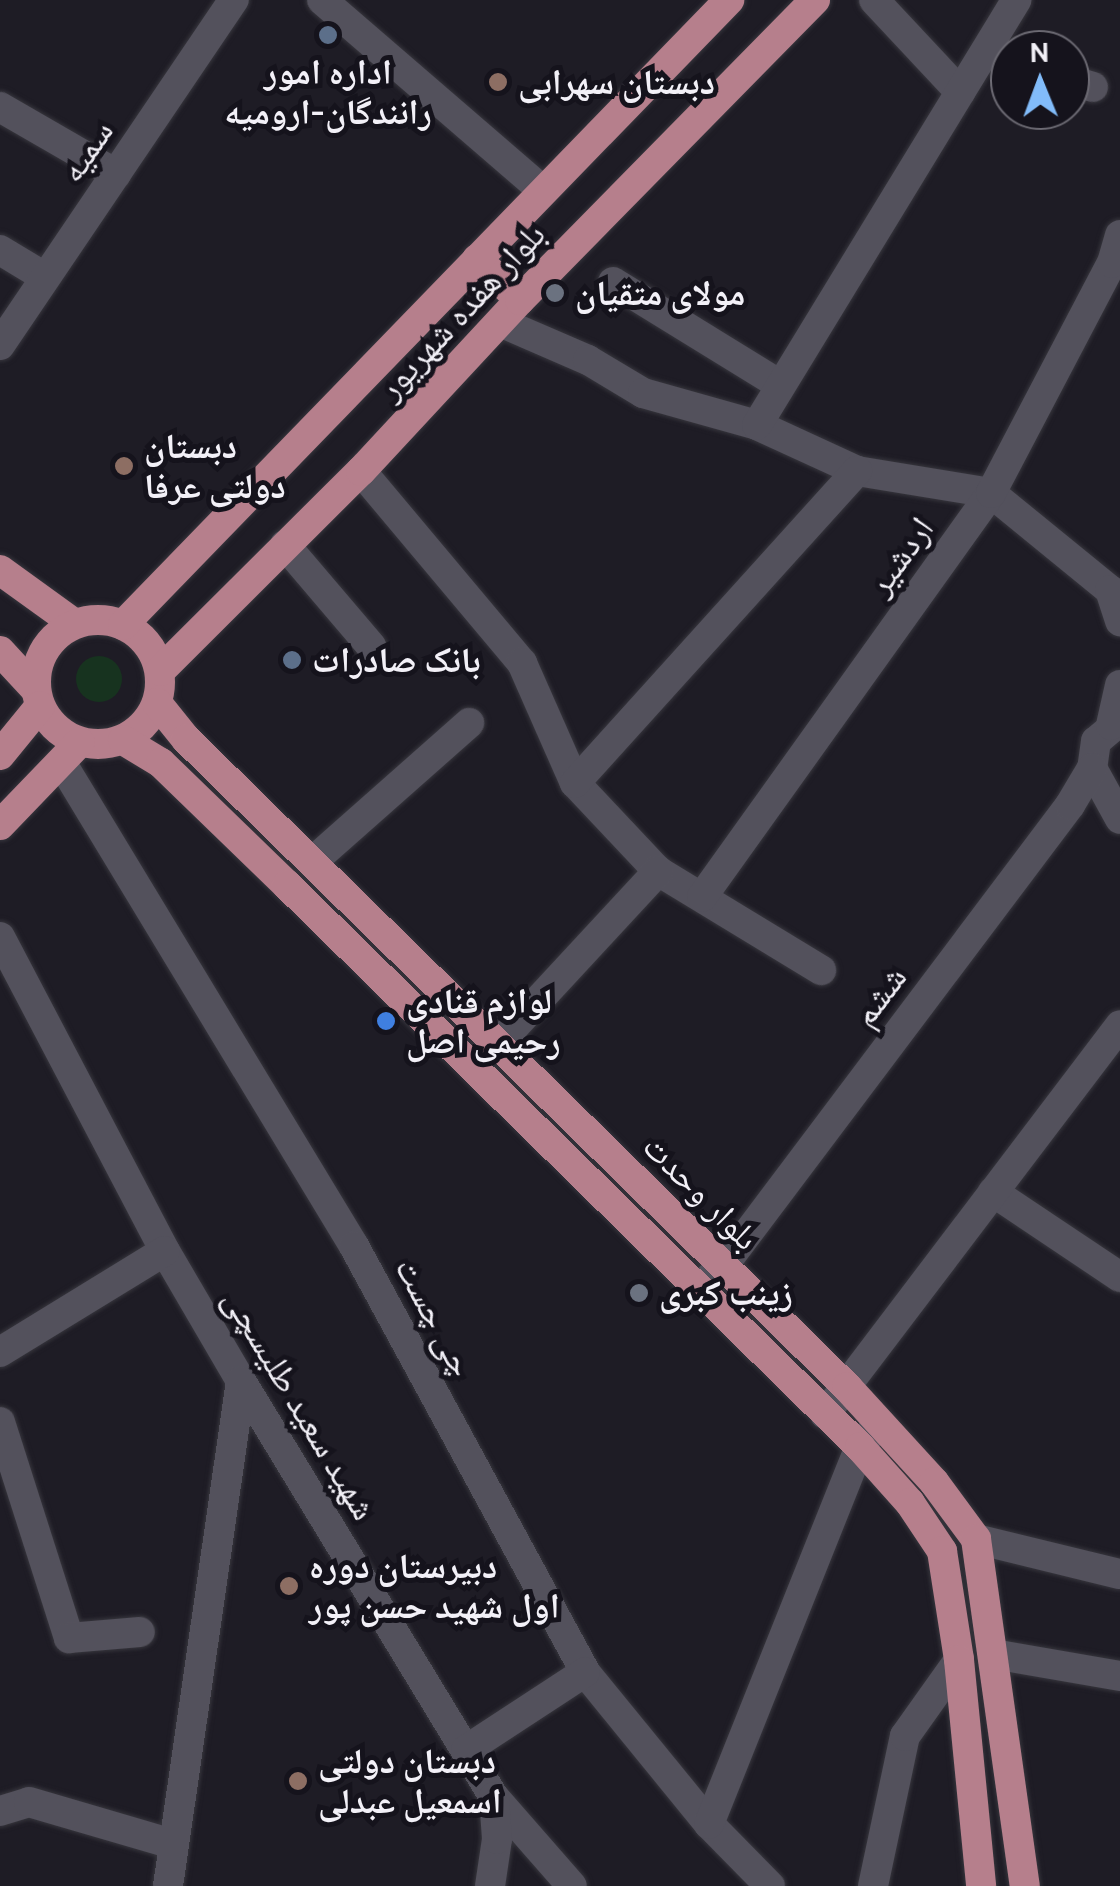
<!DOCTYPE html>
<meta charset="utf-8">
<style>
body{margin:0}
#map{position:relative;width:1120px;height:1886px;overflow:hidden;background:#1e1c25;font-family:Cabin,"Noto Naskh Arabic",sans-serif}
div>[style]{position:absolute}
.green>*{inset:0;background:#17331f}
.round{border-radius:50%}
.roads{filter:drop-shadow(0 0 2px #37363d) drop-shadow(0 0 2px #37363d)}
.minor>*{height:30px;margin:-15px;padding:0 15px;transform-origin:15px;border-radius:15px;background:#53515c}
.major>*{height:30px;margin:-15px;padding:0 15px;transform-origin:15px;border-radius:15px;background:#b67f8c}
.major>.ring{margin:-15px;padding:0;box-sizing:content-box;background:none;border:30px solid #b67f8c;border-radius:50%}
.dots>*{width:28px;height:28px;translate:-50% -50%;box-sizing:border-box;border:5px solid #15131c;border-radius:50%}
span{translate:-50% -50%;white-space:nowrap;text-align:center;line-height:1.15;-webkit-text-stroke:10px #15131c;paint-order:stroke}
.poi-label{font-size:35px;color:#f2f0f7;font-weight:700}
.left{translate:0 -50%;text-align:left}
.street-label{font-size:35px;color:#f2f0f7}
.north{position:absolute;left:990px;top:30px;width:100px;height:100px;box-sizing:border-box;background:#15131c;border:2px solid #6d6b74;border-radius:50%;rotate:359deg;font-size:28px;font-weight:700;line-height:40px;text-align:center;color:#f2f0f7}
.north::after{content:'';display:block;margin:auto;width:35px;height:45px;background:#82bcfa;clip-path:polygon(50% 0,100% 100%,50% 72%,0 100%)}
</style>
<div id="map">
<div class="green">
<div class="round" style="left:76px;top:656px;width:46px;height:46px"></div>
</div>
<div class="roads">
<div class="minor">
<div style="left:322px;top:0;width:292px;rotate:40.8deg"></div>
<div style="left:874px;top:0;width:126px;rotate:46.9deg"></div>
<div style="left:1070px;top:80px;width:24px;rotate:17deg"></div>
<div style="left:0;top:107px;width:134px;rotate:30deg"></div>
<div style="left:0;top:250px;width:52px;rotate:31deg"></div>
<div style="left:613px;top:282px;width:195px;rotate:31.6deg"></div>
<div style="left:500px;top:322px;width:96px;rotate:23.4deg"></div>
<div style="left:588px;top:360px;width:64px;rotate:31deg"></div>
<div style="left:643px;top:393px;width:118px;rotate:15.7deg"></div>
<div style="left:757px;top:425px;width:110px;rotate:24.7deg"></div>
<div style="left:857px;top:471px;width:136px;rotate:9.3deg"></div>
<div style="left:991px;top:493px;width:154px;rotate:39.2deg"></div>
<div style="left:1110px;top:590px;width:33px;rotate:72deg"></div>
<div style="left:0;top:345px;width:417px;rotate:-55.9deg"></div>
<div style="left:757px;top:425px;width:498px;rotate:-58.6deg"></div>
<div style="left:361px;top:471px;width:251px;rotate:50deg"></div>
<div style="left:522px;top:663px;width:131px;rotate:66.2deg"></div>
<div style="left:575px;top:783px;width:121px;rotate:46.7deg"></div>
<div style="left:658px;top:871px;width:191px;rotate:31.3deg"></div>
<div style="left:285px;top:545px;width:133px;rotate:49.6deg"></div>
<div style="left:1120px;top:721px;width:31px;rotate:140deg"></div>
<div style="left:1096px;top:741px;width:27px;rotate:98deg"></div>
<div style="left:1092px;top:768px;width:58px;rotate:61.2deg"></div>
<div style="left:1111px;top:725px;width:41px;rotate:-77.3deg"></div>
<div style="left:61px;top:762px;width:566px;rotate:58.81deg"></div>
<div style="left:354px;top:1246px;width:485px;rotate:61.5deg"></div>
<div style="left:585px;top:1672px;width:196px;rotate:50.8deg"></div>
<div style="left:709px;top:1824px;width:87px;rotate:45.5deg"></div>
<div style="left:575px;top:783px;width:421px;rotate:-47.9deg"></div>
<div style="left:312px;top:862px;width:210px;rotate:-41.5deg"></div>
<div style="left:702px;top:897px;width:497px;rotate:-54.4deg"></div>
<div style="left:991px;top:493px;width:260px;rotate:-62.3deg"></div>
<div style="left:1112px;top:263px;width:29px;rotate:-74deg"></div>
<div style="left:0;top:937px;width:355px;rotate:62.3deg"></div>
<div style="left:165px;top:1251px;width:151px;rotate:59.7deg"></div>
<div style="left:241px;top:1381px;width:487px;rotate:58.7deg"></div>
<div style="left:494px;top:1797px;width:118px;rotate:48.8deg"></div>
<div style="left:498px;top:1044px;width:236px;rotate:-47.2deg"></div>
<div style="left:993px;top:1192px;width:153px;rotate:33.8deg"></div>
<div style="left:698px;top:1289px;width:34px;rotate:-43deg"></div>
<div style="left:723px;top:1266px;width:577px;rotate:-53.03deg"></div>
<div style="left:1070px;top:805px;width:43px;rotate:-59.3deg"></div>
<div style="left:0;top:1352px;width:193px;rotate:-31.5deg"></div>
<div style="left:825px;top:1414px;width:488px;rotate:-52.8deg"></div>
<div style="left:0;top:1422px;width:227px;rotate:72.3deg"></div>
<div style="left:69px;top:1638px;width:71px;rotate:-4.8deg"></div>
<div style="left:976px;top:1539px;width:148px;rotate:13.7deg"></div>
<div style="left:993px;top:1654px;width:129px;rotate:9.8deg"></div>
<div style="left:466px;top:1750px;width:142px;rotate:-33.2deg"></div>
<div style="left:0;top:1811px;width:30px;rotate:-17deg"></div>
<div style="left:29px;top:1802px;width:150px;rotate:16.3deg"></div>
<div style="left:709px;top:1824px;width:406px;rotate:-68.2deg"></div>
<div style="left:860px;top:1447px;width:21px;rotate:-53deg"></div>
<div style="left:168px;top:1886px;width:510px;rotate:-81.77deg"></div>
<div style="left:490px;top:1886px;width:48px;rotate:-81.5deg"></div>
<div style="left:497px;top:1839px;width:42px;rotate:-94.1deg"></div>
<div style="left:873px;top:1886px;width:153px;rotate:-78deg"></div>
<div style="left:905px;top:1736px;width:93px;rotate:-54.6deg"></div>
</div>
<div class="major">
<div style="left:477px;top:259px;width:59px;rotate:43.6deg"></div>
<div style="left:0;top:570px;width:92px;rotate:35.8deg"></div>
<div class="ring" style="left:36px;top:620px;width:94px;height:94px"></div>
<div style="left:123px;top:625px;width:871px;rotate:-45.88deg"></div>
<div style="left:0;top:651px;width:53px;rotate:47.3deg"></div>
<div style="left:160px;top:671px;width:284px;rotate:-44.9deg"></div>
<div style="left:361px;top:471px;width:233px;rotate:-47.1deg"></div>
<div style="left:520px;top:300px;width:421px;rotate:-45.5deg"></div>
<div style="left:157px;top:703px;width:46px;rotate:51.1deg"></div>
<div style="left:186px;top:739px;width:926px;rotate:44.43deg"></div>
<div style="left:847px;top:1387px;width:129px;rotate:47.5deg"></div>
<div style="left:934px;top:1482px;width:71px;rotate:53.6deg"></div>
<div style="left:976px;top:1539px;width:350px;rotate:82deg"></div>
<div style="left:123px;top:740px;width:44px;rotate:31.2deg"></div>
<div style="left:161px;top:763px;width:175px;rotate:44.1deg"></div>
<div style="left:287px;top:885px;width:803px;rotate:44.44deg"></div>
<div style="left:860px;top:1447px;width:75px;rotate:48.2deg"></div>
<div style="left:910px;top:1503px;width:58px;rotate:56.3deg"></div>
<div style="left:942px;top:1551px;width:110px;rotate:81.1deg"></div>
<div style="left:959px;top:1660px;width:227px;rotate:84.4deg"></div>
<div style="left:0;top:755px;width:63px;rotate:-50.8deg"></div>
<div style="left:0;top:825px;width:115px;rotate:-46.1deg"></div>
</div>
</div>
<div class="dots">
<div style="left:328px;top:35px;background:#5c6f8a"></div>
<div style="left:498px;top:82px;background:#8d6e63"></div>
<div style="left:555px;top:293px;background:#6b7280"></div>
<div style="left:124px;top:466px;background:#8d6e63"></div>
<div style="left:292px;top:660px;background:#5c6f8a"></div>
<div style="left:386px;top:1021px;background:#3f7fe0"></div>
<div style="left:639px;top:1293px;background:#6b7280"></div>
<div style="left:289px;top:1586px;background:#8d6e63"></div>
<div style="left:298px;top:1781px;background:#8d6e63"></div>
</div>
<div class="poi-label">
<span style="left:328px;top:92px">اداره امور<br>رانندگان-ارومیه</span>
<span class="left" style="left:518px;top:82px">دبستان سهرابی</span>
<span class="left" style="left:575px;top:293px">مولای متقیان</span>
<span class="left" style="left:144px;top:466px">دبستان<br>دولتی عرفا</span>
<span class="left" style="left:312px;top:660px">بانک صادرات</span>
<span class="left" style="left:406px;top:1021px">لوازم قنادی<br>رحیمی اصل</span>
<span class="left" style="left:659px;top:1293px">زینب کبری</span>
<span class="left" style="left:309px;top:1586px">دبیرستان دوره<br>اول شهید حسن پور</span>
<span class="left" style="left:318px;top:1781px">دبستان دولتی<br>اسمعیل عبدلی</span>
</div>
<div class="street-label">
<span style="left:86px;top:151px;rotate:-56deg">سمیه</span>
<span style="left:461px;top:311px;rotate:-47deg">بلوار هفده شهریور</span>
<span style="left:900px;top:556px;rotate:-54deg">اردشیر</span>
<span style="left:879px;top:996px;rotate:-53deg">ششم</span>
<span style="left:701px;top:1192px;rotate:45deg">بلوار وحدت</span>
<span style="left:435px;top:1317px;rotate:62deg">چی چست</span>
<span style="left:300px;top:1404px;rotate:59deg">شهید سعید طلیسچی</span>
</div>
<div class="north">N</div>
</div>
